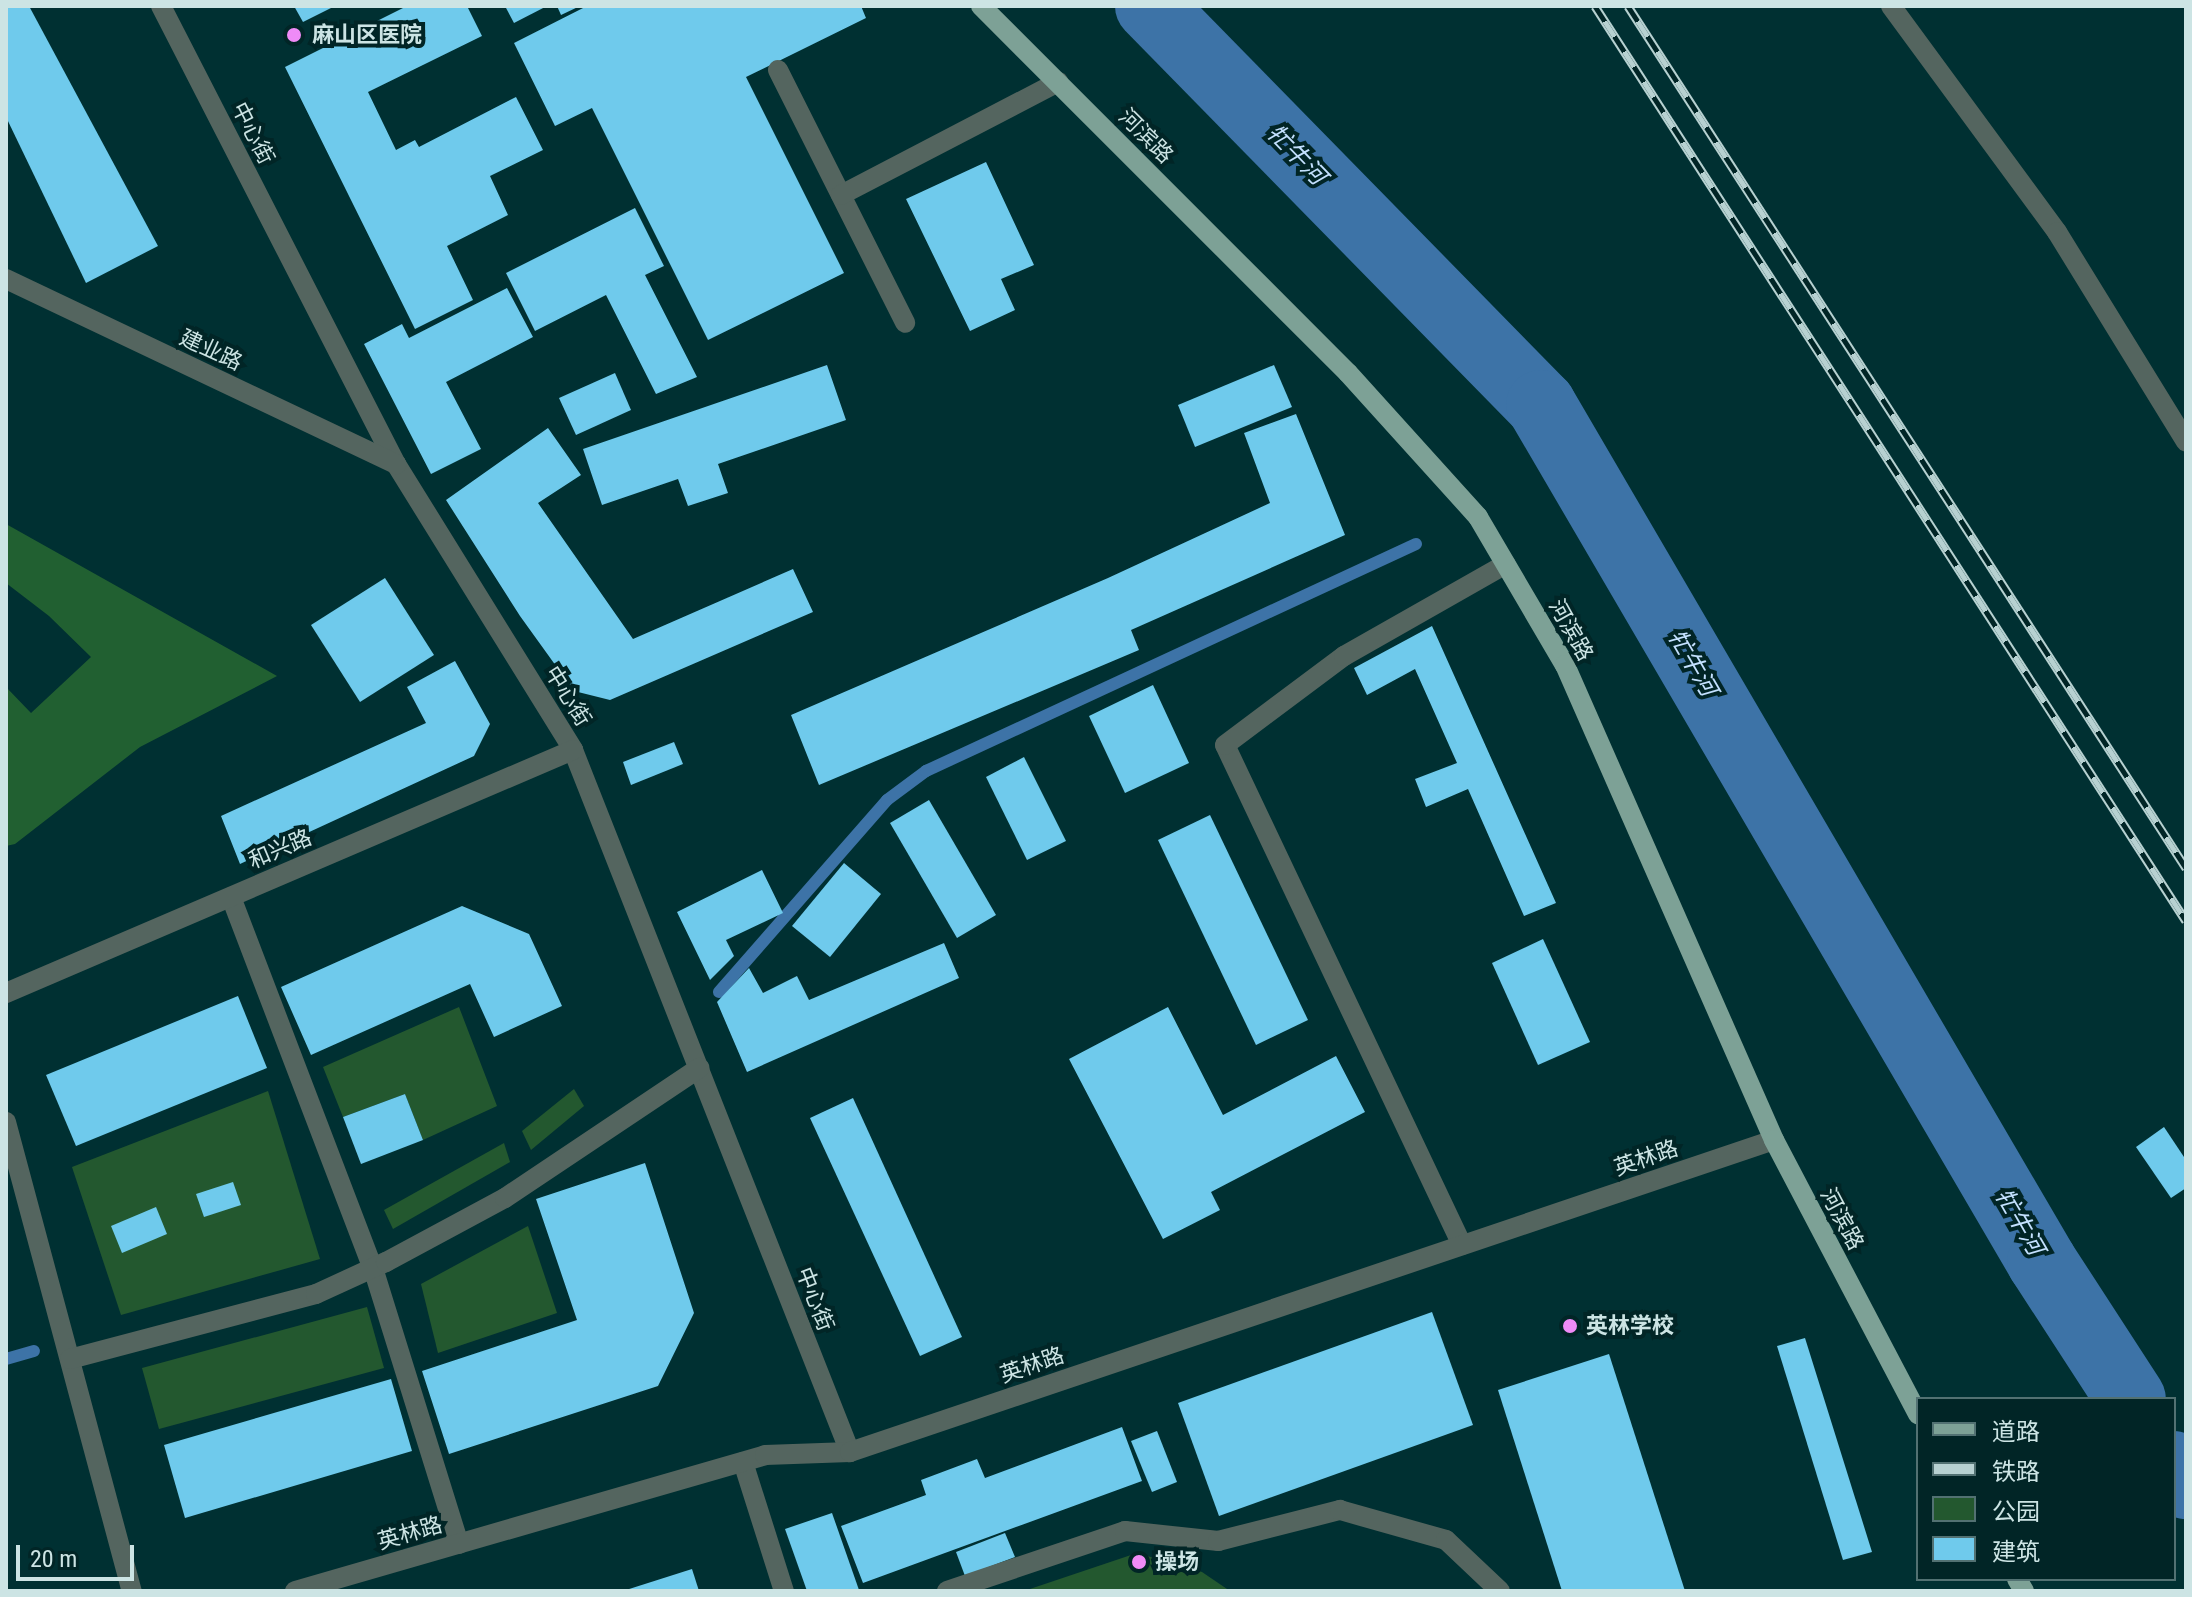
<!DOCTYPE html>
<meta charset="utf-8">
<style>
body{margin:0}
#map{position:relative;width:2192px;height:1597px;overflow:hidden;background:#003032;font-family:"Roboto Condensed","Noto Sans SC",sans-serif}
div>[style]{position:absolute}
.green>*{inset:0;background:#23582f}
.forest>*{inset:0;background:#216031}
.stream>*{height:12px;margin:-6px;padding:0 6px;transform-origin:6px;border-radius:6px;background:#3d73a7}
.river>*{height:70px;margin:-35px;padding:0 35px;transform-origin:35px;border-radius:35px;background:#3d73a7}
.building>*{inset:0;background:#6fcaec}
.minor>*{height:20px;margin:-10px;padding:0 10px;transform-origin:10px;border-radius:10px;background:#54655f}
.major>*{height:20px;margin:-10px;padding:0 10px;transform-origin:10px;border-radius:10px;background:#7da196}
.rail>*{height:9px;margin-top:-4.5px;transform-origin:0;background:repeating-linear-gradient(90deg,#012526 0 18px,#b7d1d1 0 36px);box-sizing:border-box;border-block:2px solid #b7d1d1}
.dots>*{width:22px;height:22px;translate:-50% -50%;box-sizing:border-box;border:4px solid #012526;border-radius:50%}
span{translate:-50% -50%;white-space:nowrap;text-align:center;line-height:1.15;-webkit-text-stroke:8px #012526;paint-order:stroke}
.poi-label{font-size:22px;color:#cce4e4;font-weight:700}
.left{translate:0 -50%;text-align:left}
.street-label{font-size:22px;color:#cce4e4}
.water-label{font-size:24px;color:#c4e1ff;font-style:italic}
.frame{position:absolute;inset:0;border:8px solid #cce4e4;pointer-events:none}
.legend{position:absolute;left:1916px;top:1397px;width:260px;height:184px;box-sizing:border-box;background:#012526;border:2px solid #527172;margin:0;padding:10px 14px;list-style:none;font-size:24px;color:#cce4e4}
.legend li{display:flex;align-items:center;gap:16px;height:40px}
.legend b{width:40px;border:2px solid #527172}
.scale{position:absolute;left:16px;top:1545px;width:118px;height:36px;box-sizing:border-box;border:4px solid #cce4e4;border-top:0;padding-left:10px;font-size:24px;line-height:28px;white-space:nowrap;color:#cce4e4;-webkit-text-stroke:6px #012526;paint-order:stroke}
</style>
<div id="map">
<div class="green">
<div style="clip-path:polygon(459px 1007px,497px 1106px,423px 1140px,405px 1094px,343px 1117px,323px 1067px)"></div>
<div style="clip-path:polygon(574px 1089px,584px 1106px,531px 1150px,522px 1131px)"></div>
<div style="clip-path:polygon(268px 1091px,320px 1259px,121px 1315px,72px 1167px)"></div>
<div style="clip-path:polygon(504px 1143px,510px 1162px,393px 1229px,384px 1210px)"></div>
<div style="clip-path:polygon(528px 1226px,557px 1313px,438px 1353px,421px 1284px)"></div>
<div style="clip-path:polygon(367px 1307px,384px 1368px,159px 1429px,142px 1368px)"></div>
<div style="clip-path:polygon(1137px 1553px,1202px 1572px,1230px 1591px,1024px 1591px)"></div>
</div>
<div class="forest">
<div style="clip-path:polygon(6px 524px,277px 676px,140px 747px,15px 844px,6px 846px,6px 687px,31px 713px,91px 657px,49px 616px,6px 583px)"></div>
</div>
<div class="stream">
<div style="left:719px;top:992px;width:255px;rotate:-48.8deg"></div>
<div style="left:887px;top:800px;width:49px;rotate:-36.6deg"></div>
<div style="left:926px;top:771px;width:540px;rotate:-24.86deg"></div>
<div style="left:6px;top:1359px;width:29px;rotate:-16deg"></div>
</div>
<div class="river">
<div style="left:1150px;top:6px;width:559px;rotate:45.58deg"></div>
<div style="left:1541px;top:405px;width:993px;rotate:59.69deg"></div>
<div style="left:2042px;top:1262px;width:163px;rotate:57deg"></div>
<div style="left:2174px;top:1466px;width:22px;rotate:56deg"></div>
</div>
<div class="building">
<div style="clip-path:polygon(6px 6px,29px 6px,158px 246px,86px 283px,6px 117px)"></div>
<div style="clip-path:polygon(294px 6px,335px 6px,303px 22px)"></div>
<div style="clip-path:polygon(407px 6px,467px 6px,482px 36px,368px 92px,396px 150px,415px 140px,419px 147px,516px 97px,543px 150px,490px 176px,508px 215px,447px 246px,473px 300px,415px 329px,285px 67px)"></div>
<div style="clip-path:polygon(505px 6px,547px 6px,514px 23px)"></div>
<div style="clip-path:polygon(557px 6px,580px 6px,561px 15px)"></div>
<div style="clip-path:polygon(587px 6px,861px 6px,866px 18px,746px 77px,844px 273px,708px 340px,592px 108px,555px 126px,514px 43px)"></div>
<div style="clip-path:polygon(986px 162px,1034px 265px,1001px 279px,1015px 310px,970px 331px,906px 199px)"></div>
<div style="clip-path:polygon(635px 208px,664px 266px,645px 275px,697px 377px,656px 394px,606px 295px,535px 331px,506px 273px)"></div>
<div style="clip-path:polygon(507px 288px,533px 337px,446px 382px,481px 449px,431px 474px,364px 344px,402px 324px,409px 338px)"></div>
<div style="clip-path:polygon(827px 365px,846px 420px,718px 464px,728px 493px,688px 506px,678px 479px,602px 505px,583px 449px)"></div>
<div style="clip-path:polygon(1274px 365px,1292px 407px,1195px 447px,1178px 405px)"></div>
<div style="clip-path:polygon(615px 373px,631px 410px,576px 435px,559px 398px)"></div>
<div style="clip-path:polygon(1296px 414px,1345px 535px,1131px 630px,1139px 650px,819px 785px,791px 715px,1108px 578px,1270px 503px,1244px 433px)"></div>
<div style="clip-path:polygon(548px 428px,581px 475px,538px 503px,633px 639px,793px 569px,813px 612px,610px 700px,574px 691px,520px 616px,446px 500px)"></div>
<div style="clip-path:polygon(385px 578px,434px 655px,360px 702px,311px 625px)"></div>
<div style="clip-path:polygon(1432px 626px,1556px 903px,1524px 916px,1468px 789px,1426px 807px,1415px 779px,1457px 763px,1415px 669px,1367px 695px,1354px 668px)"></div>
<div style="clip-path:polygon(455px 661px,490px 724px,474px 756px,240px 864px,221px 816px,426px 723px,407px 687px)"></div>
<div style="clip-path:polygon(1153px 685px,1189px 763px,1125px 793px,1089px 716px)"></div>
<div style="clip-path:polygon(674px 742px,683px 764px,631px 785px,623px 762px)"></div>
<div style="clip-path:polygon(1024px 757px,1066px 841px,1027px 860px,986px 777px)"></div>
<div style="clip-path:polygon(929px 800px,996px 915px,957px 938px,890px 823px)"></div>
<div style="clip-path:polygon(1210px 815px,1308px 1020px,1256px 1045px,1158px 840px)"></div>
<div style="clip-path:polygon(844px 863px,881px 894px,830px 957px,792px 926px)"></div>
<div style="clip-path:polygon(762px 870px,783px 913px,726px 940px,734px 956px,710px 980px,677px 912px)"></div>
<div style="clip-path:polygon(462px 906px,529px 934px,562px 1006px,494px 1037px,470px 984px,311px 1055px,281px 987px)"></div>
<div style="clip-path:polygon(1543px 939px,1590px 1042px,1538px 1065px,1492px 963px)"></div>
<div style="clip-path:polygon(944px 943px,959px 978px,747px 1072px,717px 1002px,749px 968px,763px 993px,797px 976px,809px 1000px)"></div>
<div style="clip-path:polygon(238px 996px,267px 1068px,76px 1146px,46px 1075px)"></div>
<div style="clip-path:polygon(1168px 1007px,1223px 1115px,1336px 1056px,1365px 1112px,1211px 1192px,1220px 1210px,1163px 1239px,1069px 1059px)"></div>
<div style="clip-path:polygon(405px 1094px,423px 1140px,361px 1164px,343px 1117px)"></div>
<div style="clip-path:polygon(853px 1098px,962px 1337px,920px 1356px,810px 1118px)"></div>
<div style="clip-path:polygon(2164px 1127px,2186px 1160px,2186px 1188px,2171px 1198px,2136px 1147px)"></div>
<div style="clip-path:polygon(645px 1163px,694px 1313px,658px 1386px,449px 1454px,422px 1371px,577px 1320px,536px 1199px)"></div>
<div style="clip-path:polygon(233px 1182px,241px 1205px,204px 1217px,196px 1194px)"></div>
<div style="clip-path:polygon(156px 1207px,167px 1234px,122px 1253px,111px 1226px)"></div>
<div style="clip-path:polygon(1432px 1312px,1473px 1425px,1219px 1516px,1178px 1403px)"></div>
<div style="clip-path:polygon(1805px 1338px,1872px 1552px,1843px 1560px,1777px 1346px)"></div>
<div style="clip-path:polygon(1609px 1354px,1685px 1591px,1562px 1591px,1498px 1390px)"></div>
<div style="clip-path:polygon(391px 1379px,412px 1451px,185px 1518px,164px 1445px)"></div>
<div style="clip-path:polygon(1122px 1427px,1142px 1481px,863px 1583px,841px 1526px,926px 1495px,921px 1480px,977px 1459px,985px 1478px)"></div>
<div style="clip-path:polygon(1157px 1431px,1177px 1482px,1152px 1492px,1131px 1441px)"></div>
<div style="clip-path:polygon(832px 1513px,859px 1590px,807px 1591px,785px 1529px)"></div>
<div style="clip-path:polygon(1005px 1533px,1015px 1557px,965px 1576px,956px 1552px)"></div>
<div style="clip-path:polygon(692px 1569px,699px 1591px,626px 1591px,626px 1590px)"></div>
</div>
<div class="minor">
<div style="left:161px;top:6px;width:515px;rotate:62.84deg"></div>
<div style="left:396px;top:464px;width:336px;rotate:58.2deg"></div>
<div style="left:573px;top:750px;width:755px;rotate:68.47deg"></div>
<div style="left:1891px;top:6px;width:280px;rotate:53.7deg"></div>
<div style="left:2057px;top:232px;width:246px;rotate:58.4deg"></div>
<div style="left:778px;top:70px;width:283px;rotate:63.3deg"></div>
<div style="left:841px;top:195px;width:245px;rotate:-27.5deg"></div>
<div style="left:6px;top:279px;width:432px;rotate:25.4deg"></div>
<div style="left:231px;top:897px;width:397px;rotate:69.1deg"></div>
<div style="left:373px;top:1268px;width:289px;rotate:72.7deg"></div>
<div style="left:6px;top:993px;width:617px;rotate:-23.2deg"></div>
<div style="left:6px;top:1122px;width:486px;rotate:75deg"></div>
<div style="left:1462px;top:1245px;width:553px;rotate:-115.36deg"></div>
<div style="left:1225px;top:745px;width:149px;rotate:-36.8deg"></div>
<div style="left:1344px;top:656px;width:186px;rotate:-29.6deg"></div>
<div style="left:70px;top:1359px;width:254px;rotate:-14.8deg"></div>
<div style="left:316px;top:1294px;width:77px;rotate:-24.6deg"></div>
<div style="left:386px;top:1262px;width:135px;rotate:-28.3deg"></div>
<div style="left:505px;top:1198px;width:234px;rotate:-33.8deg"></div>
<div style="left:743px;top:1462px;width:135px;rotate:72.4deg"></div>
<div style="left:295px;top:1591px;width:489px;rotate:-16.1deg"></div>
<div style="left:765px;top:1455px;width:85px;rotate:-2deg"></div>
<div style="left:850px;top:1452px;width:975px;rotate:-18.66deg"></div>
<div style="left:947px;top:1591px;width:188px;rotate:-18.6deg"></div>
<div style="left:1125px;top:1531px;width:94px;rotate:6.1deg"></div>
<div style="left:1218px;top:1541px;width:126px;rotate:-14.3deg"></div>
<div style="left:1340px;top:1510px;width:110px;rotate:15.8deg"></div>
<div style="left:1446px;top:1540px;width:74px;rotate:43.4deg"></div>
</div>
<div class="major">
<div style="left:981px;top:6px;width:519px;rotate:45deg"></div>
<div style="left:1348px;top:373px;width:194px;rotate:47.9deg"></div>
<div style="left:1478px;top:517px;width:172px;rotate:59.6deg"></div>
<div style="left:1565px;top:665px;width:519px;rotate:66.25deg"></div>
<div style="left:1774px;top:1140px;width:310px;rotate:62.3deg"></div>
<div style="left:2017px;top:1579px;width:14px;rotate:60deg"></div>
</div>
<div class="rail">
<div style="left:1595px;top:6px;width:1089px;rotate:57.14deg"></div>
<div style="left:1628px;top:6px;width:1027px;rotate:57.08deg"></div>
</div>
<div class="dots">
<div style="left:294px;top:35px;background:#ef8bf7"></div>
<div style="left:1570px;top:1326px;background:#ef8bf7"></div>
<div style="left:1139px;top:1562px;background:#ef8bf7"></div>
</div>
<div class="poi-label">
<span class="left" style="left:312px;top:35px">麻山区医院</span>
<span class="left" style="left:1586px;top:1326px">英林学校</span>
<span class="left" style="left:1155px;top:1562px">操场</span>
</div>
<div class="street-label">
<span style="left:253px;top:133px;rotate:63deg">中心街</span>
<span style="left:1146px;top:136px;rotate:45deg">河滨路</span>
<span style="left:211px;top:350px;rotate:25deg">建业路</span>
<span style="left:1571px;top:630px;rotate:61deg">河滨路</span>
<span style="left:568px;top:696px;rotate:58deg">中心街</span>
<span style="left:280px;top:849px;rotate:-23deg">和兴路</span>
<span style="left:1646px;top:1158px;rotate:-19deg">英林路</span>
<span style="left:1842px;top:1219px;rotate:62deg">河滨路</span>
<span style="left:815px;top:1299px;rotate:69deg">中心街</span>
<span style="left:1032px;top:1365px;rotate:-19deg">英林路</span>
<span style="left:410px;top:1533px;rotate:-16deg">英林路</span>
</div>
<div class="water-label">
<span style="left:1296px;top:155px;rotate:46deg">牤牛河</span>
<span style="left:1692px;top:663px;rotate:60deg">牤牛河</span>
<span style="left:2019px;top:1222px;rotate:60deg">牤牛河</span>
</div>
<div class="frame"></div>
<ul class="legend">
<li><b style="height:10px;background:#7da196"></b>道路</li>
<li><b style="height:10px;background:#b7d1d1"></b>铁路</li>
<li><b style="height:22px;background:#23582f"></b>公园</li>
<li><b style="height:22px;background:#6fcaec"></b>建筑</li>
</ul>
<div class="scale">20 m</div>
</div>
